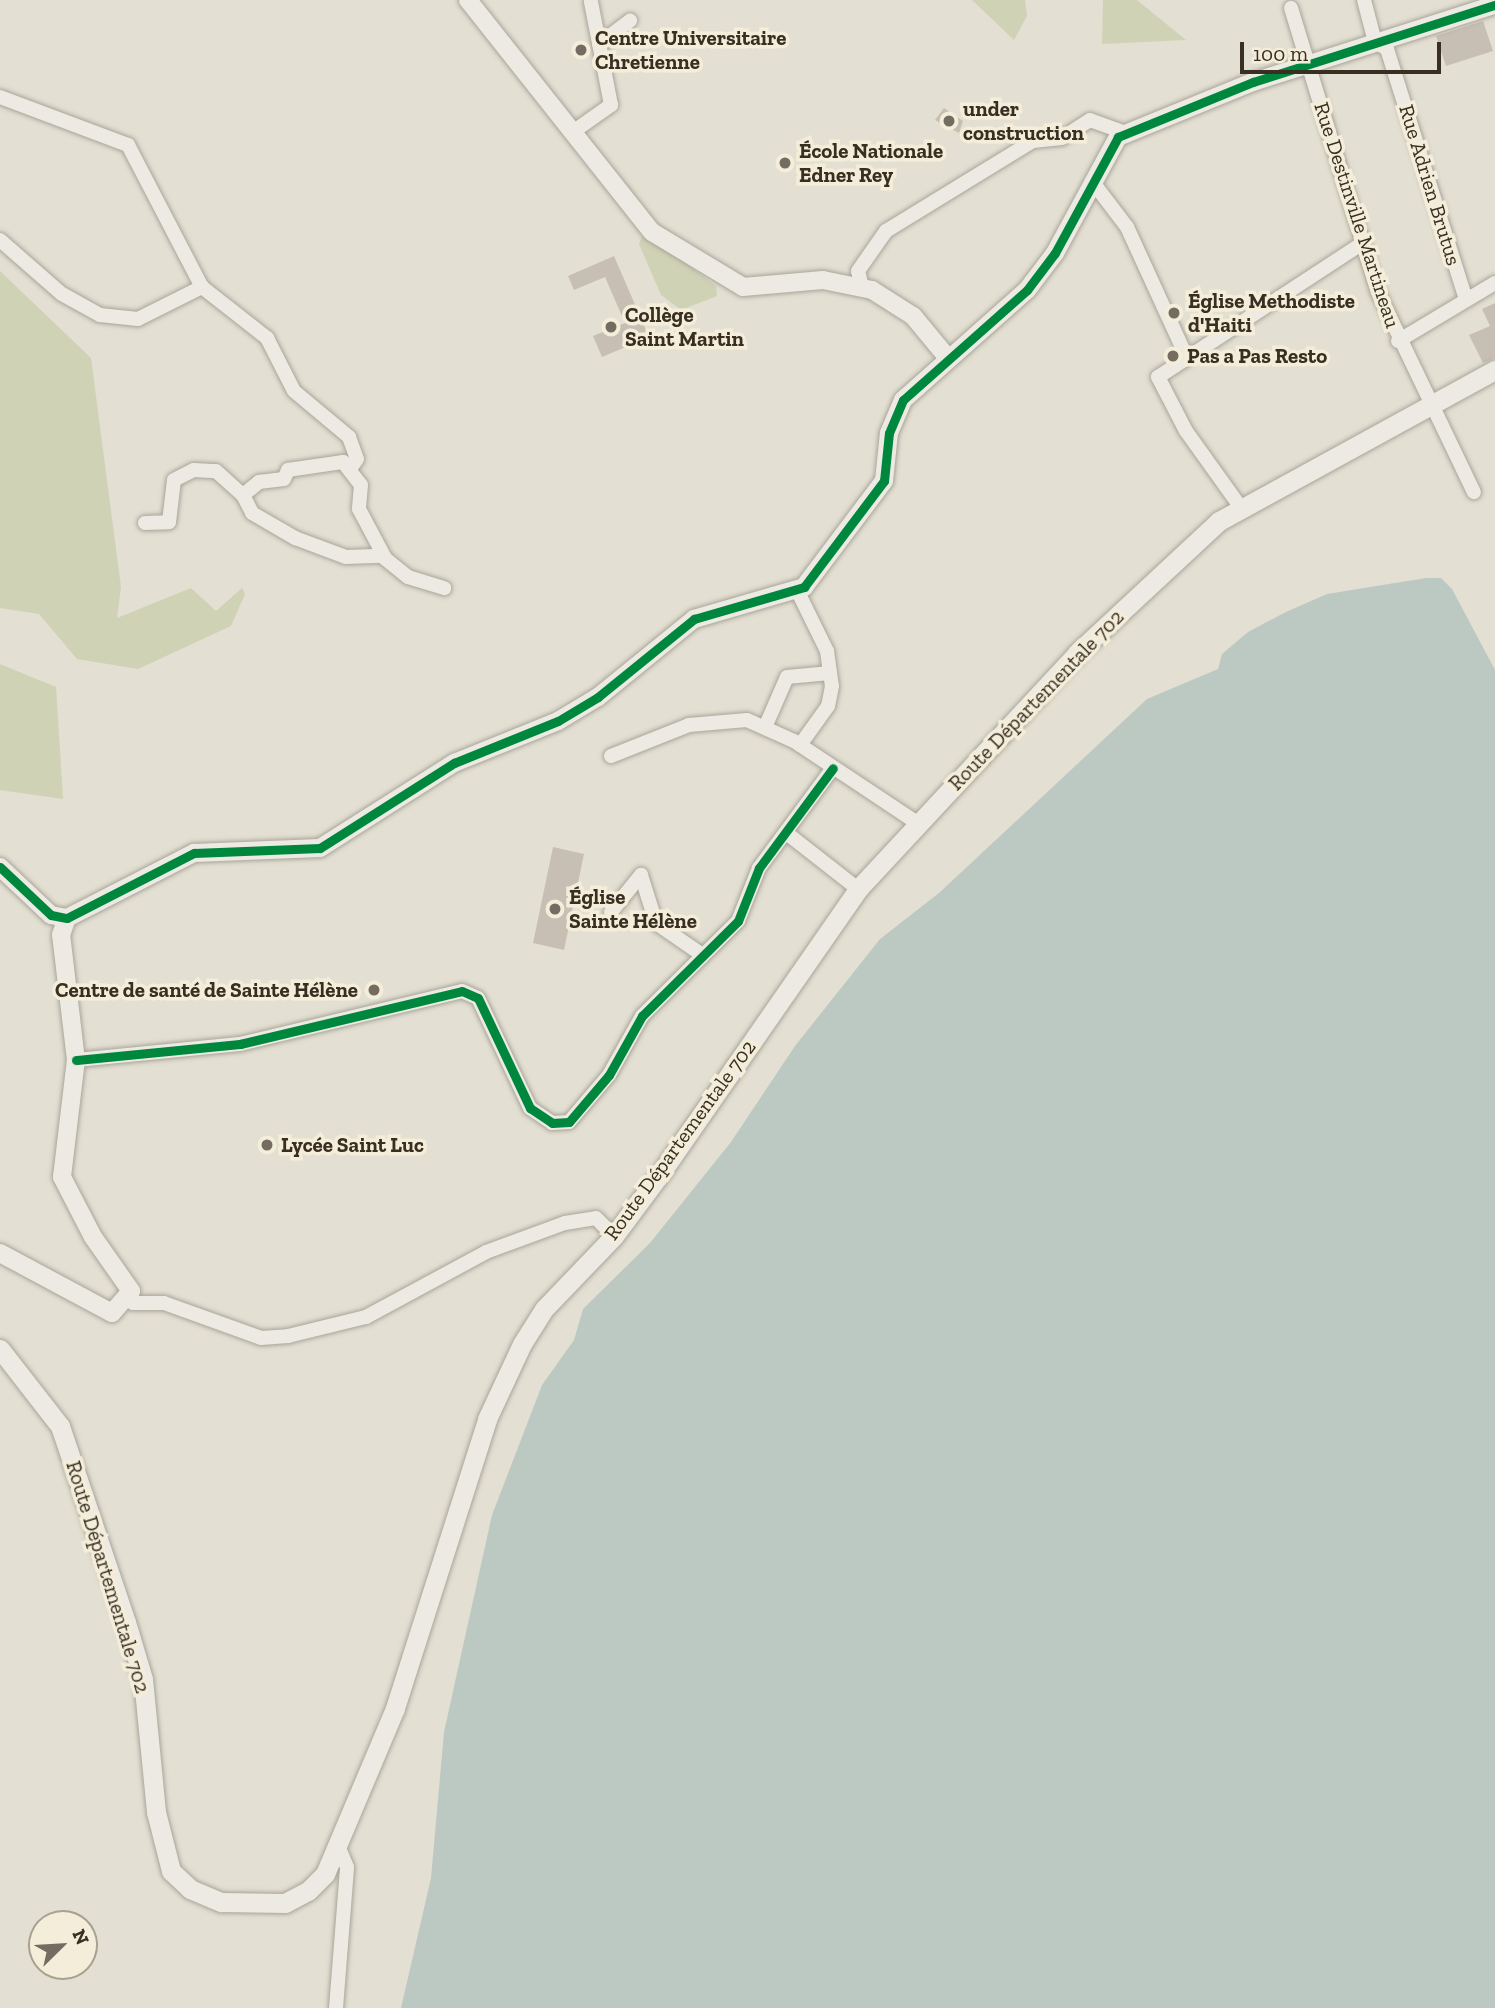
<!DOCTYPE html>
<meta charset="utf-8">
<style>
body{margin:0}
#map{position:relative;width:1495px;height:2008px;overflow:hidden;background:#e3dfd2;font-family:"Zilla Slab",serif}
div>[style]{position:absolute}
.green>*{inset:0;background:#d0d2b6}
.water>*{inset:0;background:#bcc9c2}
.building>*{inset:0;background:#c7bfb3}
.roads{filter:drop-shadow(0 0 2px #a9a59a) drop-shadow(0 0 2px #a9a59a)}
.minor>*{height:14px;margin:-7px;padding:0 7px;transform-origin:7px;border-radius:7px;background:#eceae2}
.tertiary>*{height:18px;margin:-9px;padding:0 9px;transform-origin:9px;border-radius:9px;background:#eceae2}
.secondary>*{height:19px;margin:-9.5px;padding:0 9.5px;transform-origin:9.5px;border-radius:9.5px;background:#eceae2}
.cycleway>*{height:9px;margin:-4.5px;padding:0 4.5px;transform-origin:4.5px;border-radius:4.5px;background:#00873e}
.dots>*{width:19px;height:19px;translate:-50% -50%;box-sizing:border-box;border:4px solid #f3edda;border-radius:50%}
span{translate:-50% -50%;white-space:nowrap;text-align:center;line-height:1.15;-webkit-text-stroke:7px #f3edda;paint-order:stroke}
.poi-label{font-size:21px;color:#382e22;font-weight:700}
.left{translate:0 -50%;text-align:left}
.right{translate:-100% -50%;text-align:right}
.street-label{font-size:21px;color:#382e22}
.north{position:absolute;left:28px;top:1910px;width:70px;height:70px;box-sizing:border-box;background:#f3edda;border:2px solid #a8a190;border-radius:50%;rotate:66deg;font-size:19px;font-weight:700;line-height:28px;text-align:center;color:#382e22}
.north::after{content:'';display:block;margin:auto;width:24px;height:32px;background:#746c60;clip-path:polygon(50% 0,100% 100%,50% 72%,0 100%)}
.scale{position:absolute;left:1240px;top:42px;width:201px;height:32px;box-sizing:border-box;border:4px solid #382e22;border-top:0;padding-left:9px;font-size:21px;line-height:24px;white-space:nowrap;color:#382e22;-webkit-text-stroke:5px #f3edda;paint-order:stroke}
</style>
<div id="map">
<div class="green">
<div style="clip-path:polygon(972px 0,1025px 0,1027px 16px,1014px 40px)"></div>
<div style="clip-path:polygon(1103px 0,1137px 0,1186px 40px,1102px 44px)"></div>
<div style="clip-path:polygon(644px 232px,716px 286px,717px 296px,681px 310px,661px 295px,639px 244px)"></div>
<div style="clip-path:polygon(0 271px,91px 358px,121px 587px,117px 618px,191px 588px,216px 611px,242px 588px,245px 594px,231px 626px,138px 669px,77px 659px,39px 614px,0 608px)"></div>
<div style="clip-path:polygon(0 664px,56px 687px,63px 799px,0 790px)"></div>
</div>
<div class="water">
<div style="clip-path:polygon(1426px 578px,1441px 578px,1452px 589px,1495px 670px,1495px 2008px,401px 2008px,431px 1878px,444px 1732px,492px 1515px,542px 1385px,574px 1340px,583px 1309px,650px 1243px,731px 1142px,795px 1046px,880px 939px,939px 893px,1147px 699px,1218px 669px,1222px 654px,1248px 632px,1286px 612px,1327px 594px)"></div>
</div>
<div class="building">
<div style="clip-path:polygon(1483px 21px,1493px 51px,1446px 66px,1436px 36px)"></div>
<div style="clip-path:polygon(944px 108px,963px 121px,959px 133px,935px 120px)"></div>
<div style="clip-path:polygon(614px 256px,649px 337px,602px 357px,593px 336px,625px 323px,605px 277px,574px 290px,568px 276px)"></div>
<div style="clip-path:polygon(1495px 303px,1495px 358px,1483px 363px,1469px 335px,1490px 326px,1482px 309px)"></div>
<div style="clip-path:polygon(553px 847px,584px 854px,564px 950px,533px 943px)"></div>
</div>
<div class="roads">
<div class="minor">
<div style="left:1364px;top:0;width:43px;rotate:75.3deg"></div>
<div style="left:1375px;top:42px;width:14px;rotate:30deg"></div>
<div style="left:1387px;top:49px;width:260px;rotate:72.5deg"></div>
<div style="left:1291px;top:8px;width:297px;rotate:73deg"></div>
<div style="left:1378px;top:292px;width:222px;rotate:64.4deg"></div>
<div style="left:599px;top:44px;width:39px;rotate:-37deg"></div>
<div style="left:0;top:97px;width:137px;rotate:20.6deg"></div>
<div style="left:128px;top:145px;width:160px;rotate:62.5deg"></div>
<div style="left:202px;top:287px;width:83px;rotate:38.1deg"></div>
<div style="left:267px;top:338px;width:59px;rotate:63deg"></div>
<div style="left:294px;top:391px;width:72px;rotate:39.9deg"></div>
<div style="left:349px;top:437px;width:23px;rotate:70deg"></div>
<div style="left:357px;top:459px;width:12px;rotate:125deg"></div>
<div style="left:577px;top:129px;width:42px;rotate:-35.2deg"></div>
<div style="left:611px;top:105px;width:105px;rotate:-101deg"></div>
<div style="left:1092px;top:181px;width:58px;rotate:52.7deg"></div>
<div style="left:1127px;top:227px;width:144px;rotate:65.4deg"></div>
<div style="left:0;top:240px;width:82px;rotate:41.1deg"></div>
<div style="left:62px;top:294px;width:43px;rotate:28.9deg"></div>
<div style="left:100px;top:315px;width:38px;rotate:6deg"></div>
<div style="left:138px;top:319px;width:72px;rotate:-26.6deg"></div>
<div style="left:862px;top:287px;width:16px;rotate:-104deg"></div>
<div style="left:858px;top:271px;width:49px;rotate:-55deg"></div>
<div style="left:886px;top:231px;width:172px;rotate:-31.5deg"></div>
<div style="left:1033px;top:141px;width:29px;rotate:-6deg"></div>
<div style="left:1062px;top:138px;width:33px;rotate:-33deg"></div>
<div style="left:1090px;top:120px;width:38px;rotate:20deg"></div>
<div style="left:1398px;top:341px;width:113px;rotate:-30.9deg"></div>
<div style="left:243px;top:495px;width:21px;rotate:-39deg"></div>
<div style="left:259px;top:482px;width:25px;rotate:-7deg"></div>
<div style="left:284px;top:479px;width:10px;rotate:-66deg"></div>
<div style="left:288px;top:470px;width:56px;rotate:-8.3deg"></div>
<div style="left:343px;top:462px;width:29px;rotate:52deg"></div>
<div style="left:361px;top:485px;width:24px;rotate:95deg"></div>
<div style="left:359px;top:509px;width:55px;rotate:62deg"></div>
<div style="left:1239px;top:505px;width:91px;rotate:-125.6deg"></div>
<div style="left:1186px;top:431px;width:61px;rotate:-117.4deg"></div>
<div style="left:1158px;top:377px;width:245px;rotate:-33.2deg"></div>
<div style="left:145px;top:523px;width:24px;rotate:-2deg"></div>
<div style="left:169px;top:522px;width:42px;rotate:-83.2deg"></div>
<div style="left:174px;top:480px;width:22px;rotate:-27deg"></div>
<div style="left:194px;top:470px;width:22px;rotate:3deg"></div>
<div style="left:216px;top:471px;width:36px;rotate:42deg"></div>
<div style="left:243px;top:495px;width:20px;rotate:63deg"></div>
<div style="left:252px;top:513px;width:50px;rotate:30.2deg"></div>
<div style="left:295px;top:538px;width:54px;rotate:20.4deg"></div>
<div style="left:346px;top:557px;width:36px;rotate:-2deg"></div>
<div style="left:382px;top:556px;width:33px;rotate:39deg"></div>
<div style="left:408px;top:577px;width:38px;rotate:17deg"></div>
<div style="left:797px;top:590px;width:68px;rotate:63.8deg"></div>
<div style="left:827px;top:651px;width:35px;rotate:82deg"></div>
<div style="left:832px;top:686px;width:20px;rotate:101deg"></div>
<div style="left:828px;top:706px;width:48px;rotate:125.7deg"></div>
<div style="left:766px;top:725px;width:52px;rotate:-66.4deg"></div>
<div style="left:787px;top:677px;width:43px;rotate:-5.3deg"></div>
<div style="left:611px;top:756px;width:84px;rotate:-21.7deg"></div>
<div style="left:689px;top:725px;width:58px;rotate:-4.9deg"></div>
<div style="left:747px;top:720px;width:51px;rotate:24.1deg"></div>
<div style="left:794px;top:741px;width:146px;rotate:33.6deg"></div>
<div style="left:789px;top:835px;width:88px;rotate:38deg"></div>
<div style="left:611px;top:912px;width:48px;rotate:-51deg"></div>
<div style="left:641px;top:875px;width:50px;rotate:72.6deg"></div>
<div style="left:656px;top:923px;width:55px;rotate:34.6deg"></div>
<div style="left:76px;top:1060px;width:165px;rotate:-5.6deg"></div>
<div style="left:240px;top:1044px;width:228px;rotate:-13.4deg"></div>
<div style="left:462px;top:991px;width:17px;rotate:24deg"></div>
<div style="left:478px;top:998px;width:122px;rotate:64.7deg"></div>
<div style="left:530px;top:1108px;width:27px;rotate:34deg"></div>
<div style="left:552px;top:1123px;width:17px;rotate:-3deg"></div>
<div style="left:569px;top:1122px;width:62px;rotate:-49.6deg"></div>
<div style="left:609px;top:1075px;width:68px;rotate:-60.8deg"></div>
<div style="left:642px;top:1016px;width:135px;rotate:-44.7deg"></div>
<div style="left:738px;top:921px;width:57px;rotate:-68.4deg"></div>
<div style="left:759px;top:868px;width:124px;rotate:-53.5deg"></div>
<div style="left:131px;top:1291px;width:12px;rotate:81deg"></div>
<div style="left:133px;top:1303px;width:31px"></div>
<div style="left:164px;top:1303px;width:103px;rotate:19.8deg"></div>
<div style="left:261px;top:1338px;width:27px;rotate:-4deg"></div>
<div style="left:288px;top:1336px;width:80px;rotate:-13.7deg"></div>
<div style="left:366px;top:1317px;width:136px;rotate:-28.4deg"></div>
<div style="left:486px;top:1252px;width:84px;rotate:-20.2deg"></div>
<div style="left:565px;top:1223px;width:31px;rotate:-9deg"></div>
<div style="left:596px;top:1218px;width:25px;rotate:45deg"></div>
<div style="left:336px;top:2008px;width:141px;rotate:-85.5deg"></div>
<div style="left:347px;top:1867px;width:25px;rotate:-113deg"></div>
</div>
<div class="tertiary">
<div style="left:468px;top:0;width:296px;rotate:51.6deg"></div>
<div style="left:652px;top:232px;width:106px;rotate:31.1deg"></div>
<div style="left:743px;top:287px;width:80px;rotate:-5deg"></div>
<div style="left:823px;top:280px;width:50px;rotate:11.5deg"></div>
<div style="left:872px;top:290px;width:49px;rotate:32.4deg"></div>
<div style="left:913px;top:316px;width:53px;rotate:50.3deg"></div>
<div style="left:0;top:867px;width:70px;rotate:43.3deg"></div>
<div style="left:51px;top:915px;width:16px;rotate:11deg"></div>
<div style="left:67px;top:918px;width:143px;rotate:-27.1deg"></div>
<div style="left:194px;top:853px;width:126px;rotate:-2.3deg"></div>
<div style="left:320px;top:848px;width:159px;rotate:-32.4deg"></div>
<div style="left:454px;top:763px;width:112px;rotate:-22deg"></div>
<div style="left:558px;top:721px;width:47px;rotate:-31deg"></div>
<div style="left:598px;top:697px;width:124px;rotate:-39.1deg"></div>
<div style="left:694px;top:619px;width:115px;rotate:-16.2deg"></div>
<div style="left:804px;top:587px;width:133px;rotate:-53deg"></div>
<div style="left:884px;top:481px;width:48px;rotate:-84.1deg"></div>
<div style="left:889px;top:433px;width:36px;rotate:-67deg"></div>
<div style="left:903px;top:400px;width:166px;rotate:-41.6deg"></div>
<div style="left:1027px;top:290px;width:46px;rotate:-52.9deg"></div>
<div style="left:1055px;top:253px;width:132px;rotate:-61.5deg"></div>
<div style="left:1118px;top:137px;width:146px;rotate:-22.2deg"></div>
<div style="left:1253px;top:82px;width:254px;rotate:-17.7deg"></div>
<div style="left:0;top:1253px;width:127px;rotate:28.2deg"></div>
<div style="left:112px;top:1313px;width:29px;rotate:-49deg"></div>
<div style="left:131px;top:1291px;width:66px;rotate:-125.1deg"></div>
<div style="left:93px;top:1237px;width:68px;rotate:-117.3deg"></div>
<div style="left:62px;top:1177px;width:118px;rotate:-83.2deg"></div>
<div style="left:76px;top:1060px;width:126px;rotate:-96.8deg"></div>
<div style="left:61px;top:935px;width:18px;rotate:-71deg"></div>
</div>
<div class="secondary">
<div style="left:0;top:1349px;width:98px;rotate:52.1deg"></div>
<div style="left:60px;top:1426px;width:207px;rotate:71.4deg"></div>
<div style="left:126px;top:1622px;width:59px;rotate:73.4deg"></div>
<div style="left:143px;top:1679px;width:134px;rotate:84.4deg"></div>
<div style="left:156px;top:1812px;width:61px;rotate:75.7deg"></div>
<div style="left:171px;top:1871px;width:26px;rotate:43deg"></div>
<div style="left:190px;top:1889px;width:34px;rotate:23deg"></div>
<div style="left:221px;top:1902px;width:64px;rotate:0.9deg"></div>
<div style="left:285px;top:1903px;width:26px;rotate:-28deg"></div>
<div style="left:308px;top:1891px;width:24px;rotate:-45deg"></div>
<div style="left:325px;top:1874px;width:180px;rotate:-67.1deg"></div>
<div style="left:395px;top:1708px;width:303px;rotate:-72.3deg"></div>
<div style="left:487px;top:1419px;width:83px;rotate:-65deg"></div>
<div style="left:522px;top:1344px;width:41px;rotate:-57.8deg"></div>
<div style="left:544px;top:1309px;width:101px;rotate:-46.2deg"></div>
<div style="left:614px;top:1236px;width:74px;rotate:-53.3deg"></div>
<div style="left:658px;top:1177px;width:351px;rotate:-55.2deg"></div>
<div style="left:858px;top:889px;width:322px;rotate:-47.1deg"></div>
<div style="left:1077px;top:653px;width:194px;rotate:-42.9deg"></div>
<div style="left:1219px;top:521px;width:315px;rotate:-28.7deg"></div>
</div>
</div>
<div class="cycleway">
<div style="left:0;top:867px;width:70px;rotate:43.3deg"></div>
<div style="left:51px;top:915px;width:16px;rotate:11deg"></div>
<div style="left:67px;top:918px;width:143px;rotate:-27.1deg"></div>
<div style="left:194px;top:853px;width:126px;rotate:-2.3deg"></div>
<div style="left:320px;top:848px;width:159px;rotate:-32.4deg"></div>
<div style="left:454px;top:763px;width:112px;rotate:-22deg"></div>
<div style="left:558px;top:721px;width:47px;rotate:-31deg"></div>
<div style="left:598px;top:697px;width:124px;rotate:-39.1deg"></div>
<div style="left:694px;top:619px;width:115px;rotate:-16.2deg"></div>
<div style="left:804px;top:587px;width:133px;rotate:-53deg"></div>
<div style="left:884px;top:481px;width:48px;rotate:-84.1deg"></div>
<div style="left:889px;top:433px;width:36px;rotate:-67deg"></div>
<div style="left:903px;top:400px;width:166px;rotate:-41.6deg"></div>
<div style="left:1027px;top:290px;width:46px;rotate:-52.9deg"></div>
<div style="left:1055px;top:253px;width:132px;rotate:-61.5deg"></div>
<div style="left:1118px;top:137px;width:146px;rotate:-22.2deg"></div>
<div style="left:1253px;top:82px;width:254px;rotate:-17.7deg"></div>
<div style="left:76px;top:1060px;width:165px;rotate:-5.6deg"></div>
<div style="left:240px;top:1044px;width:228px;rotate:-13.4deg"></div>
<div style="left:462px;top:991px;width:17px;rotate:24deg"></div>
<div style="left:478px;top:998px;width:122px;rotate:64.7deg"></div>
<div style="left:530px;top:1108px;width:27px;rotate:34deg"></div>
<div style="left:552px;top:1123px;width:17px;rotate:-3deg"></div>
<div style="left:569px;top:1122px;width:62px;rotate:-49.6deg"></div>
<div style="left:609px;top:1075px;width:68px;rotate:-60.8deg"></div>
<div style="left:642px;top:1016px;width:135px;rotate:-44.7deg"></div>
<div style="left:738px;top:921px;width:57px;rotate:-68.4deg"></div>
<div style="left:759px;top:868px;width:124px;rotate:-53.5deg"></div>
</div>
<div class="dots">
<div style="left:581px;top:50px;background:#746c60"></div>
<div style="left:949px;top:121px;background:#746c60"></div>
<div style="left:785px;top:163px;background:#746c60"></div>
<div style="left:1174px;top:313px;background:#746c60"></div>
<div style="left:611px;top:327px;background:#746c60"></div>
<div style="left:1173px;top:356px;background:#746c60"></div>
<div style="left:555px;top:909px;background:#746c60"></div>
<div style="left:374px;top:990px;background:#746c60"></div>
<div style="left:267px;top:1145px;background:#746c60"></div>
</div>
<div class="poi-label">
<span class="left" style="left:595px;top:50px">Centre Universitaire<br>Chretienne</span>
<span class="left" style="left:963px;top:121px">under<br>construction</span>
<span class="left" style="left:799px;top:163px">École Nationale<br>Edner Rey</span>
<span class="left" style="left:1188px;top:313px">Église Methodiste<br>d'Haiti</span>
<span class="left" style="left:625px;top:327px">Collège<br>Saint Martin</span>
<span class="left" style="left:1187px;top:356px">Pas a Pas Resto</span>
<span class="left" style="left:569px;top:909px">Église<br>Sainte Hélène</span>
<span class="right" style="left:358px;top:990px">Centre de santé de Sainte Hélène</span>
<span class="left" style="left:281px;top:1145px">Lycée Saint Luc</span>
</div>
<div class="street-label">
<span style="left:1430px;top:185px;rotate:73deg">Rue Adrien Brutus</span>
<span style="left:1357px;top:215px;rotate:72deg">Rue Destinville Martineau</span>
<span style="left:1036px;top:700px;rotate:-46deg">Route Départementale 702</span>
<span style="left:680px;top:1140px;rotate:-54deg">Route Départementale 702</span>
<span style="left:108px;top:1577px;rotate:73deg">Route Départementale 702</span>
</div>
<div class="north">N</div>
<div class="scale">100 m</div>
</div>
